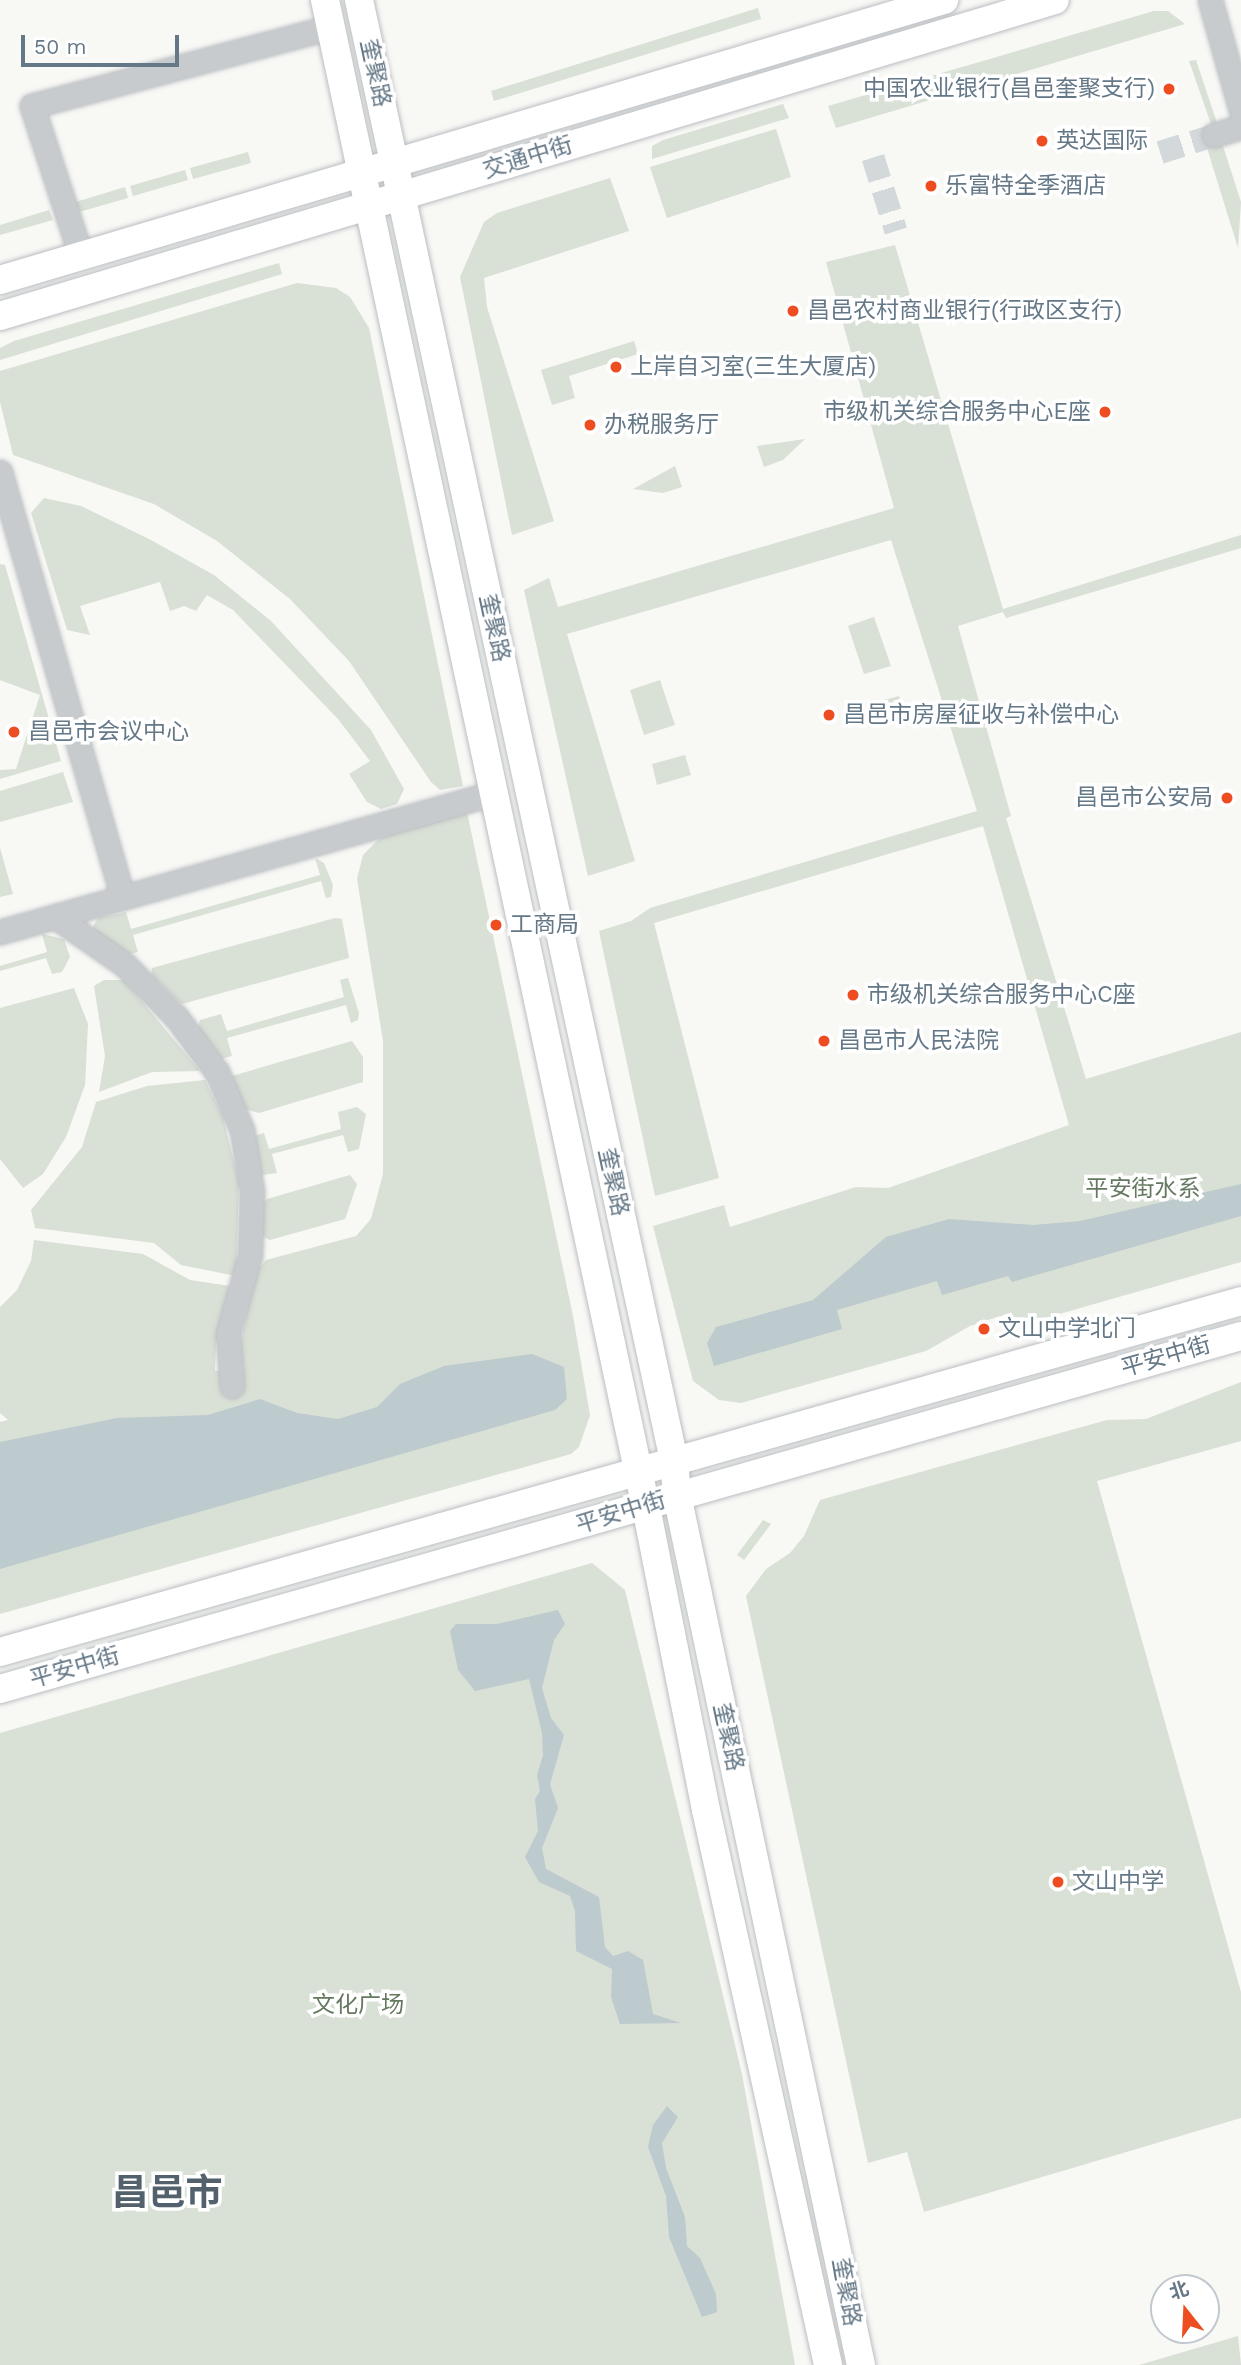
<!DOCTYPE html>
<meta charset="utf-8">
<style>
body{margin:0}
#map{position:relative;width:1241px;height:2365px;overflow:hidden;background:#f8f8f5;font-family:"Work Sans","Noto Sans SC",sans-serif}
div>[style]{position:absolute}
.green>*{inset:0;background:#d9e0d5}
.water>*{inset:0;background:#bdcace}
.minor-tunnel>*{height:23px;margin-top:-11.5px;transform-origin:0;background:repeating-linear-gradient(90deg,#d3d8da 0 23px,transparent 0 34px)}
.roads{filter:drop-shadow(0 0 2px #babec2) drop-shadow(0 0 2px #babec2)}
.minor>*{height:23px;margin:-11.5px;padding:0 11.5px;transform-origin:11.5px;border-radius:11.5px;background:#c7cbce}
.major>*{height:28px;margin:-14px;padding:0 14px;transform-origin:14px;border-radius:14px;background:#fff}
.dots>*{width:19px;height:19px;translate:-50% -50%;box-sizing:border-box;border:4px solid #fff;border-radius:50%}
span{translate:-50% -50%;white-space:nowrap;text-align:center;line-height:1.15;-webkit-text-stroke:7px #fff;paint-order:stroke}
.street-label{font-size:23px;color:#657887}
.poi-label{font-size:23px;color:#657887}
.right{translate:-100% -50%;text-align:right}
.left{translate:0 -50%;text-align:left}
.park-label{font-size:23px;color:#667960}
.town-label{font-size:37px;color:#53616c;font-weight:700}
.north{position:absolute;left:1150px;top:2274px;width:70px;height:70px;box-sizing:border-box;background:#fff;border:2px solid #c1c9cf;border-radius:50%;rotate:342deg;font-size:19px;font-weight:700;line-height:28px;text-align:center;color:#657887}
.north::after{content:'';display:block;margin:auto;width:24px;height:32px;background:#ed4d20;clip-path:polygon(50% 0,100% 100%,50% 72%,0 100%)}
.scale{position:absolute;left:21px;top:35px;width:158px;height:32px;box-sizing:border-box;border:4px solid #657887;border-top:0;padding-left:9px;font-size:21px;line-height:24px;white-space:nowrap;color:#657887;-webkit-text-stroke:5px #fff;paint-order:stroke}
</style>
<div id="map">
<div class="green">
<div style="clip-path:polygon(758px 8px,761px 19px,494px 101px,491px 91px)"></div>
<div style="clip-path:polygon(1154px 11px,1168px 11px,1185px 24px,836px 128px,828px 106px)"></div>
<div style="clip-path:polygon(1196px 60px,1217px 123px,1211px 124px,1189px 61px)"></div>
<div style="clip-path:polygon(783px 104px,789px 118px,652px 159px,652px 146px,663px 140px)"></div>
<div style="clip-path:polygon(776px 129px,791px 177px,667px 218px,650px 167px)"></div>
<div style="clip-path:polygon(1222px 143px,1241px 202px,1238px 248px,1207px 148px)"></div>
<div style="clip-path:polygon(248px 152px,251px 163px,193px 179px,190px 168px)"></div>
<div style="clip-path:polygon(185px 170px,188px 180px,133px 196px,130px 186px)"></div>
<div style="clip-path:polygon(610px 178px,629px 231px,484px 278px,487px 307px,554px 521px,512px 535px,460px 277px,484px 222px,497px 213px)"></div>
<div style="clip-path:polygon(125px 187px,128px 198px,72px 214px,69px 204px)"></div>
<div style="clip-path:polygon(49px 210px,53px 220px,0 235px,0 225px)"></div>
<div style="clip-path:polygon(895px 245px,1003px 609px,1241px 535px,1241px 548px,1006px 618px,1003px 612px,958px 626px,1011px 816px,1006px 818px,1086px 1079px,1241px 1032px,1241px 1262px,1042px 1319px,1000px 1316px,970px 1326px,926px 1351px,741px 1403px,719px 1400px,693px 1381px,653px 1226px,724px 1205px,730px 1227px,856px 1187px,888px 1188px,1069px 1125px,983px 826px,654px 923px,719px 1178px,655px 1196px,599px 931px,631px 921px,650px 908px,977px 811px,891px 540px,567px 634px,635px 861px,588px 876px,524px 590px,549px 578px,558px 607px,894px 508px,826px 262px)"></div>
<div style="clip-path:polygon(279px 263px,282px 274px,0 360px,0 348px,14px 341px)"></div>
<div style="clip-path:polygon(297px 283px,336px 288px,350px 297px,369px 328px,463px 786px,440px 790px,431px 782px,349px 661px,290px 599px,217px 541px,154px 504px,13px 455px,0 402px,0 371px)"></div>
<div style="clip-path:polygon(634px 341px,638px 354px,569px 376px,575px 398px,552px 405px,541px 370px)"></div>
<div style="clip-path:polygon(805px 439px,783px 460px,764px 467px,757px 446px)"></div>
<div style="clip-path:polygon(675px 466px,682px 487px,663px 493px,633px 489px)"></div>
<div style="clip-path:polygon(44px 498px,81px 506px,149px 539px,214px 575px,271px 621px,371px 730px,404px 789px,397px 804px,381px 809px,367px 802px,349px 774px,370px 761px,338px 719px,233px 610px,207px 595px,196px 611px,184px 606px,170px 611px,160px 582px,80px 606px,90px 635px,67px 630px,31px 513px)"></div>
<div style="clip-path:polygon(0 564px,5px 565px,61px 761px,0 779px,0 770px,16px 769px,40px 695px,0 680px)"></div>
<div style="clip-path:polygon(874px 617px,891px 666px,864px 674px,848px 626px)"></div>
<div style="clip-path:polygon(660px 680px,675px 725px,644px 735px,630px 690px)"></div>
<div style="clip-path:polygon(899px 696px,905px 713px,879px 720px,873px 703px)"></div>
<div style="clip-path:polygon(685px 755px,691px 775px,657px 785px,652px 764px)"></div>
<div style="clip-path:polygon(63px 772px,73px 802px,0 822px,0 791px)"></div>
<div style="clip-path:polygon(467px 812px,573px 1316px,590px 1415px,579px 1447px,571px 1454px,0 1614px,0 1422px,8px 1420px,0 1413px,0 1307px,17px 1290px,31px 1261px,34px 1240px,143px 1254px,190px 1280px,230px 1286px,216px 1343px,215px 1371px,244px 1369px,239px 1352px,255px 1273px,266px 1260px,356px 1236px,371px 1219px,383px 1174px,383px 1041px,357px 879px,363px 855px,380px 838px)"></div>
<div style="clip-path:polygon(0 848px,13px 894px,0 897px)"></div>
<div style="clip-path:polygon(315px 858px,324px 863px,333px 885px,331px 897px,326px 898px,321px 881px,133px 935px,138px 952px,130px 954px,91px 930px,98px 918px,126px 912px,131px 929px,320px 875px)"></div>
<div style="clip-path:polygon(335px 918px,342px 919px,349px 958px,182px 1004px,151px 974px,152px 968px)"></div>
<div style="clip-path:polygon(42px 934px,64px 939px,70px 957px,62px 972px,52px 974px,46px 958px,0 971px,0 966px,47px 952px)"></div>
<div style="clip-path:polygon(348px 978px,359px 1013px,358px 1020px,351px 1023px,346px 1005px,227px 1038px,232px 1056px,221px 1059px,197px 1031px,200px 1020px,221px 1014px,227px 1031px,344px 997px,340px 980px)"></div>
<div style="clip-path:polygon(104px 980px,124px 980px,200px 1071px,152px 1072px,99px 1092px,105px 1056px,94px 986px)"></div>
<div style="clip-path:polygon(74px 988px,88px 1024px,85px 1085px,66px 1137px,43px 1174px,23px 1188px,0 1159px,0 1008px)"></div>
<div style="clip-path:polygon(352px 1041px,363px 1057px,363px 1082px,259px 1113px,244px 1109px,232px 1076px)"></div>
<div style="clip-path:polygon(205px 1080px,223px 1117px,239px 1182px,236px 1276px,181px 1265px,154px 1243px,35px 1228px,31px 1210px,82px 1147px,96px 1102px,147px 1086px)"></div>
<div style="clip-path:polygon(357px 1107px,366px 1114px,359px 1149px,348px 1152px,343px 1135px,272px 1154px,277px 1173px,262px 1175px,257px 1169px,252px 1138px,257px 1135px,264px 1133px,269px 1149px,341px 1129px,338px 1112px)"></div>
<div style="clip-path:polygon(350px 1175px,357px 1184px,345px 1219px,270px 1240px,258px 1234px,262px 1204px,267px 1199px)"></div>
<div style="clip-path:polygon(1241px 1382px,1241px 1441px,1097px 1481px,1241px 1992px,1241px 2118px,924px 2212px,907px 2152px,868px 2163px,746px 1596px,766px 1569px,790px 1553px,804px 1536px,820px 1500px,1107px 1420px,1146px 1419px)"></div>
<div style="clip-path:polygon(763px 1520px,771px 1524px,744px 1560px,737px 1555px)"></div>
<div style="clip-path:polygon(592px 1563px,625px 1590px,742px 2074px,795px 2365px,0 2365px,0 1733px)"></div>
<div style="clip-path:polygon(1238px 2336px,1241px 2365px,1139px 2365px)"></div>
</div>
<div class="water">
<div style="clip-path:polygon(1241px 1184px,1241px 1216px,1012px 1282px,1008px 1276px,942px 1295px,937px 1281px,837px 1310px,842px 1329px,714px 1366px,707px 1343px,716px 1327px,813px 1300px,886px 1237px,949px 1219px,1033px 1225px,1080px 1221px)"></div>
<div style="clip-path:polygon(532px 1354px,564px 1367px,567px 1399px,555px 1410px,0 1569px,0 1442px,117px 1418px,208px 1415px,260px 1399px,297px 1413px,338px 1419px,377px 1407px,400px 1384px,444px 1366px)"></div>
<div style="clip-path:polygon(558px 1610px,565px 1624px,554px 1640px,542px 1688px,551px 1718px,564px 1735px,550px 1784px,558px 1808px,542px 1848px,546px 1869px,599px 1897px,605px 1947px,613px 1956px,628px 1951px,643px 1960px,653px 2014px,681px 2023px,620px 2024px,611px 1997px,612px 1969px,576px 1951px,575px 1911px,570px 1896px,539px 1882px,525px 1857px,538px 1831px,535px 1799px,540px 1791px,537px 1775px,543px 1755px,542px 1733px,529px 1679px,475px 1691px,458px 1670px,450px 1631px,456px 1624px,497px 1624px)"></div>
<div style="clip-path:polygon(667px 2106px,678px 2117px,662px 2143px,666px 2168px,685px 2217px,687px 2246px,700px 2258px,716px 2294px,717px 2312px,702px 2317px,669px 2237px,666px 2196px,648px 2147px,653px 2125px)"></div>
</div>
<div class="minor-tunnel">
<div style="left:1160px;top:152px;width:57px;rotate:-17.5deg"></div>
<div style="left:873px;top:157px;width:77px;rotate:72.7deg"></div>
</div>
<div class="roads">
<div class="minor">
<div style="left:1210px;top:0;width:114px;rotate:74.3deg"></div>
<div style="left:1214px;top:135px;width:28px;rotate:-17deg"></div>
<div style="left:81px;top:256px;width:158px;rotate:-108.1deg"></div>
<div style="left:32px;top:106px;width:308px;rotate:-14.8deg"></div>
<div style="left:0;top:472px;width:442px;rotate:73.9deg"></div>
<div style="left:56px;top:917px;width:84px;rotate:34.8deg"></div>
<div style="left:125px;top:965px;width:74px;rotate:45.5deg"></div>
<div style="left:177px;top:1018px;width:67px;rotate:53.5deg"></div>
<div style="left:217px;top:1072px;width:63px;rotate:66.7deg"></div>
<div style="left:242px;top:1130px;width:63px;rotate:80.8deg"></div>
<div style="left:252px;top:1192px;width:63px;rotate:91.8deg"></div>
<div style="left:250px;top:1255px;width:82px;rotate:105.6deg"></div>
<div style="left:228px;top:1334px;width:52px;rotate:85.6deg"></div>
<div style="left:0;top:932px;width:513px;rotate:-15.72deg"></div>
</div>
<div class="major">
<div style="left:325px;top:0;width:1541px;rotate:77.98deg"></div>
<div style="left:646px;top:1507px;width:309px;rotate:78.8deg"></div>
<div style="left:706px;top:1810px;width:568px;rotate:77.6deg"></div>
<div style="left:359px;top:0;width:1495px;rotate:77.83deg"></div>
<div style="left:674px;top:1461px;width:34px;rotate:85deg"></div>
<div style="left:677px;top:1495px;width:889px;rotate:78.06deg"></div>
<div style="left:0;top:280px;width:985px;rotate:-16.52deg"></div>
<div style="left:0;top:316px;width:1101px;rotate:-16.67deg"></div>
<div style="left:0;top:1652px;width:1290px;rotate:-15.79deg"></div>
<div style="left:0;top:1689px;width:1290px;rotate:-15.88deg"></div>
</div>
</div>
<div class="dots">
<div style="left:1169px;top:89px;background:#ed4d20"></div>
<div style="left:1042px;top:141px;background:#ed4d20"></div>
<div style="left:931px;top:186px;background:#ed4d20"></div>
<div style="left:793px;top:311px;background:#ed4d20"></div>
<div style="left:616px;top:367px;background:#ed4d20"></div>
<div style="left:1105px;top:412px;background:#ed4d20"></div>
<div style="left:590px;top:425px;background:#ed4d20"></div>
<div style="left:829px;top:715px;background:#ed4d20"></div>
<div style="left:14px;top:732px;background:#ed4d20"></div>
<div style="left:1227px;top:798px;background:#ed4d20"></div>
<div style="left:496px;top:925px;background:#ed4d20"></div>
<div style="left:853px;top:995px;background:#ed4d20"></div>
<div style="left:824px;top:1041px;background:#ed4d20"></div>
<div style="left:984px;top:1329px;background:#ed4d20"></div>
<div style="left:1058px;top:1882px;background:#ed4d20"></div>
</div>
<div class="street-label">
<span style="left:375px;top:73px;rotate:78deg">奎聚路</span>
<span style="left:528px;top:158px;rotate:-17deg">交通中街</span>
<span style="left:494px;top:628px;rotate:78deg">奎聚路</span>
<span style="left:613px;top:1182px;rotate:78deg">奎聚路</span>
<span style="left:1166px;top:1357px;rotate:-16deg">平安中街</span>
<span style="left:621px;top:1513px;rotate:-17deg">平安中街</span>
<span style="left:75px;top:1668px;rotate:-16deg">平安中街</span>
<span style="left:728px;top:1737px;rotate:78deg">奎聚路</span>
<span style="left:846px;top:2292px;rotate:80deg">奎聚路</span>
</div>
<div class="poi-label">
<span class="right" style="left:1155px;top:89px">中国农业银行(昌邑奎聚支行)</span>
<span class="left" style="left:1056px;top:141px">英达国际</span>
<span class="left" style="left:945px;top:186px">乐富特全季酒店</span>
<span class="left" style="left:807px;top:311px">昌邑农村商业银行(行政区支行)</span>
<span class="left" style="left:630px;top:367px">上岸自习室(三生大厦店)</span>
<span class="right" style="left:1091px;top:412px">市级机关综合服务中心E座</span>
<span class="left" style="left:604px;top:425px">办税服务厅</span>
<span class="left" style="left:843px;top:715px">昌邑市房屋征收与补偿中心</span>
<span class="left" style="left:28px;top:732px">昌邑市会议中心</span>
<span class="right" style="left:1213px;top:798px">昌邑市公安局</span>
<span class="left" style="left:510px;top:925px">工商局</span>
<span class="left" style="left:867px;top:995px">市级机关综合服务中心C座</span>
<span class="left" style="left:838px;top:1041px">昌邑市人民法院</span>
<span class="left" style="left:998px;top:1329px">文山中学北门</span>
<span class="left" style="left:1072px;top:1882px">文山中学</span>
</div>
<div class="park-label">
<span style="left:1143px;top:1189px">平安街水系</span>
<span style="left:358px;top:2005px">文化广场</span>
</div>
<div class="town-label">
<span style="left:167px;top:2193px">昌邑市</span>
</div>
<div class="north">北</div>
<div class="scale">50 m</div>
</div>
